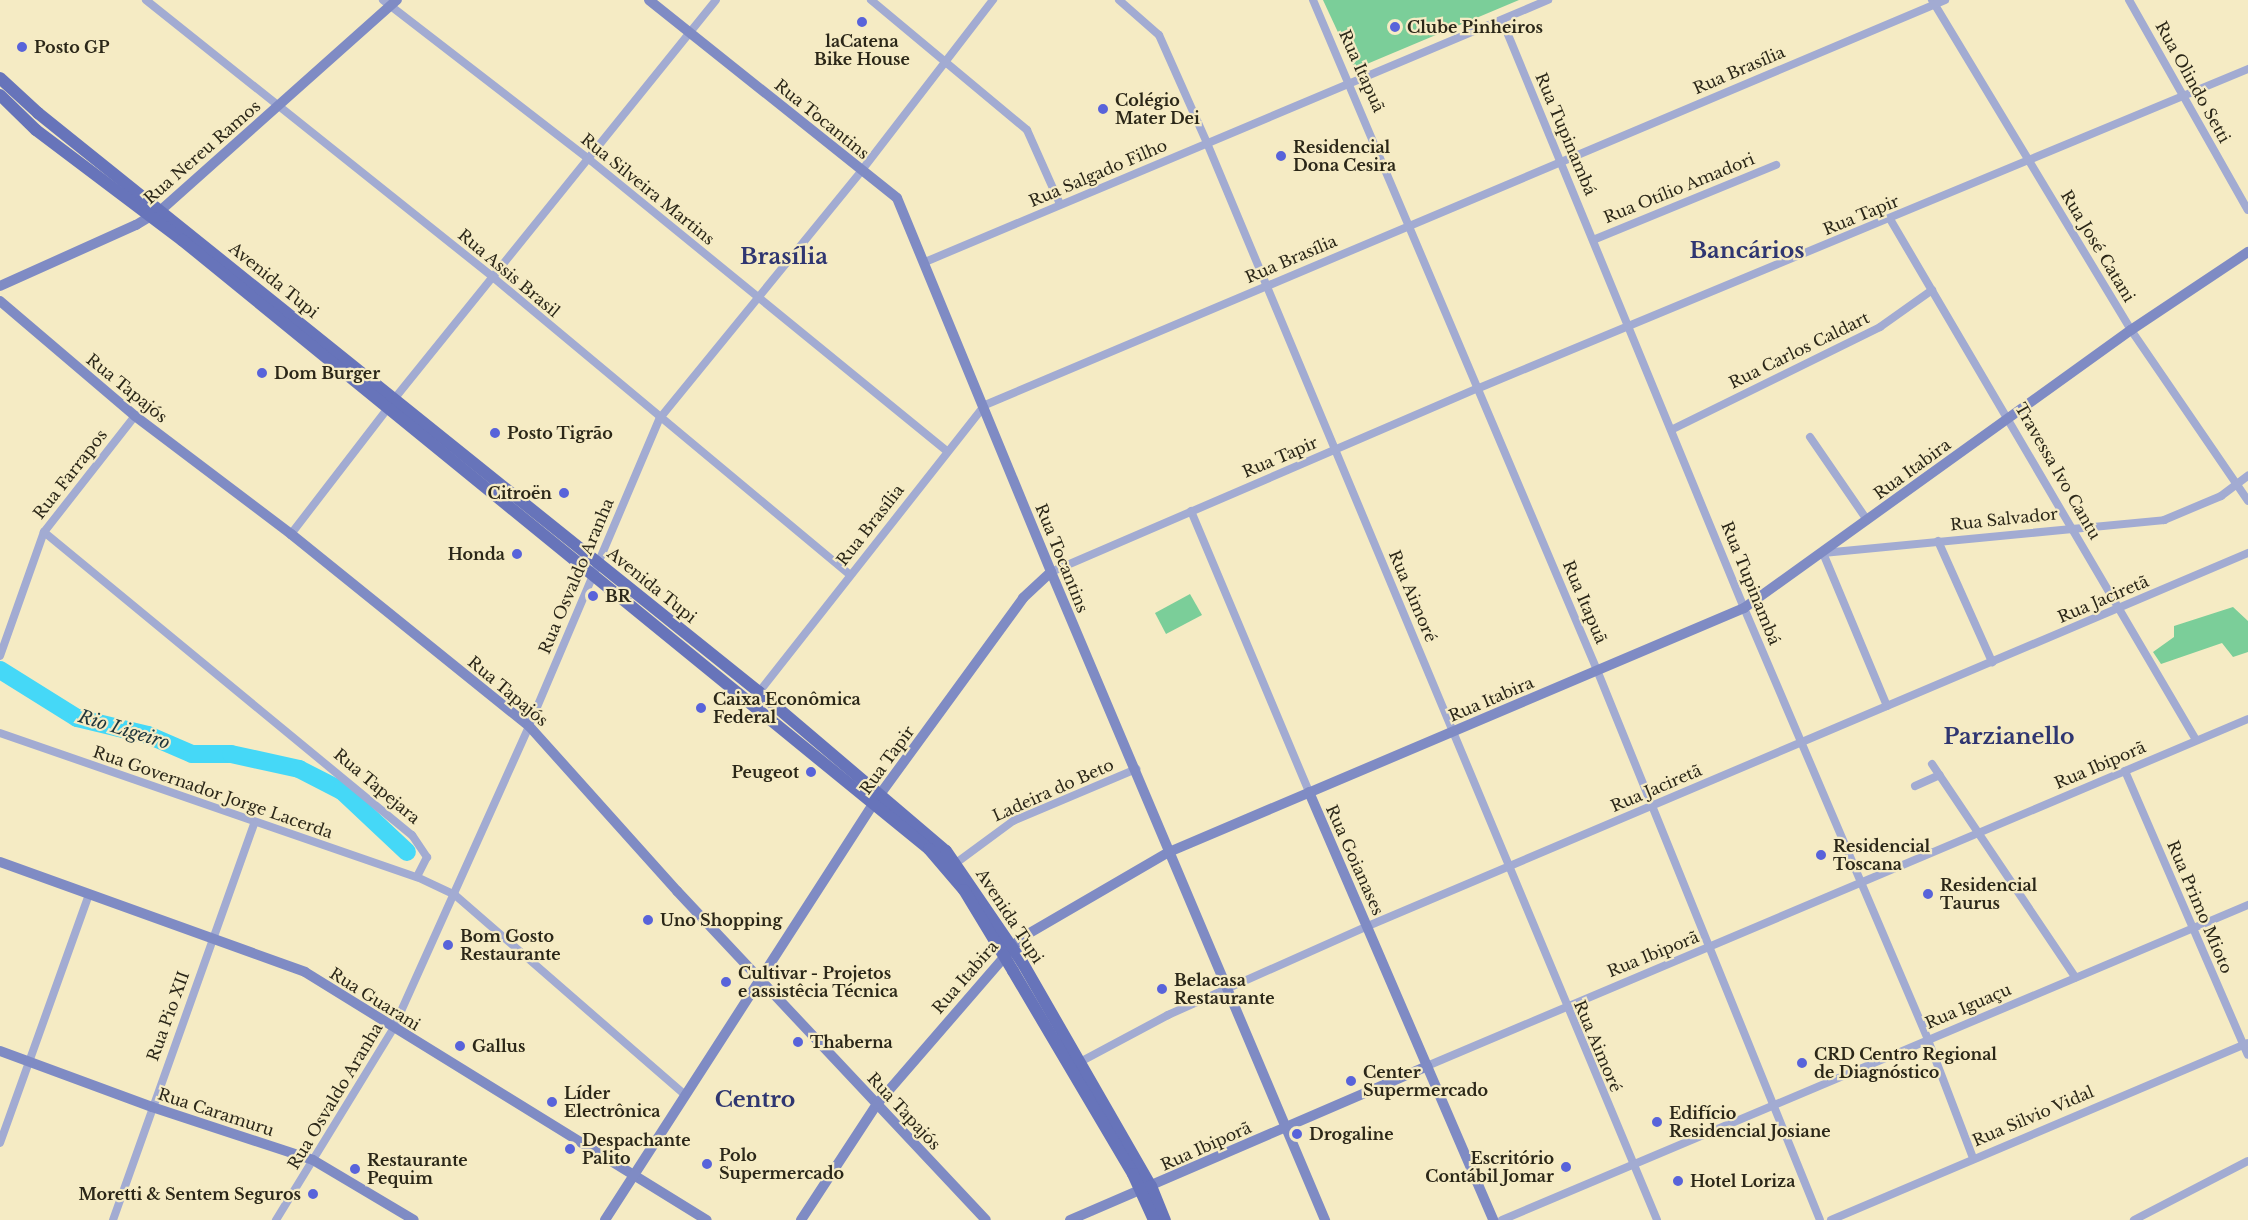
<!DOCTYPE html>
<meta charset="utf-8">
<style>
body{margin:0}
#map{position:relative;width:2248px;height:1220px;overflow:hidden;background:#f5ebc4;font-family:"Libre Baskerville",serif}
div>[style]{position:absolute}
.green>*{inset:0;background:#7bce99}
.river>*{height:18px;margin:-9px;padding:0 9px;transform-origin:9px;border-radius:9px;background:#45d8f7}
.street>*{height:8px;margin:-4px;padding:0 4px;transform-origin:4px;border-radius:4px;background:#a2abd2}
.secondary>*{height:10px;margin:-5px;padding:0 5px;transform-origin:5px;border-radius:5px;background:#7f8bc4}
.primary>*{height:12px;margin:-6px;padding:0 6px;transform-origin:6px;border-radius:6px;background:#6774ba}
.dots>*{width:16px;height:16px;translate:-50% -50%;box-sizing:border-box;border:3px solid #f5ebc4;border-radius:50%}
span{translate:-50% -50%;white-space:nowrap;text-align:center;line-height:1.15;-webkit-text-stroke:4.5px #f5ebc4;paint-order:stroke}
.poi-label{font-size:16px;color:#2b2718;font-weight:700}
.left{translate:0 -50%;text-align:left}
.right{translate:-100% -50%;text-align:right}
.street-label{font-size:16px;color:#2b2718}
.water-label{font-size:18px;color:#1e353b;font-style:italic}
.district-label{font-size:22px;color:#2f3671;font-weight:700}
</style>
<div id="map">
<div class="green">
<div style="clip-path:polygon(1323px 0,1519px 0,1355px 69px)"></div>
<div style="clip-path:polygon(1190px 594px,1202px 615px,1166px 634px,1155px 613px)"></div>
<div style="clip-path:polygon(2233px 607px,2248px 621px,2248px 652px,2233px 657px,2222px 643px,2161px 664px,2153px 652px,2174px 637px,2174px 626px)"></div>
</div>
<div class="river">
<div style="left:0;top:670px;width:91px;rotate:31.9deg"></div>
<div style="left:77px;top:718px;width:73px;rotate:13.5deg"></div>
<div style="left:148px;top:735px;width:48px;rotate:23.4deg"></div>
<div style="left:192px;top:754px;width:39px"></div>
<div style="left:231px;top:754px;width:70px;rotate:12.4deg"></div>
<div style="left:299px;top:769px;width:48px;rotate:27.1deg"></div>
<div style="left:342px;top:791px;width:89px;rotate:43.2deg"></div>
</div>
<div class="street">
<div style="left:146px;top:0;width:447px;rotate:38.6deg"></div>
<div style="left:495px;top:279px;width:461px;rotate:39.8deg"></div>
<div style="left:383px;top:0;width:262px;rotate:37.7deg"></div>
<div style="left:590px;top:160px;width:461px;rotate:39.2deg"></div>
<div style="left:871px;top:0;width:203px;rotate:39.8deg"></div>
<div style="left:1027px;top:130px;width:81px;rotate:66deg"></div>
<div style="left:1119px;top:0;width:53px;rotate:41.2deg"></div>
<div style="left:1159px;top:35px;width:118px;rotate:66deg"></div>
<div style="left:1207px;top:143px;width:1167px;rotate:67.32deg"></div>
<div style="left:1313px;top:0;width:728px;rotate:67.03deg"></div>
<div style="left:1597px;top:670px;width:593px;rotate:67.93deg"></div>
<div style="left:1932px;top:0;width:385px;rotate:58.9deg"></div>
<div style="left:2131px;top:330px;width:207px;rotate:55.6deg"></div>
<div style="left:2129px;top:0;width:241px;rotate:60.5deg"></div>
<div style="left:1502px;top:20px;width:636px;rotate:67.63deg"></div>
<div style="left:1744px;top:608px;width:470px;rotate:66.9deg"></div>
<div style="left:1928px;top:1040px;width:126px;rotate:69.1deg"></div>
<div style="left:1890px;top:219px;width:604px;rotate:59.57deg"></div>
<div style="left:1593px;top:240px;width:198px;rotate:-22.3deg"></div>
<div style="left:925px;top:262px;width:676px;rotate:-22.81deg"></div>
<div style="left:395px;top:398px;width:511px;rotate:-51.11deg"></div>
<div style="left:1673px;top:429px;width:231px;rotate:-26.2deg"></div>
<div style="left:1880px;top:327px;width:64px;rotate:-35.4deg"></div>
<div style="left:1810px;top:437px;width:101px;rotate:55.5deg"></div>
<div style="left:1191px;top:511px;width:305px;rotate:67.2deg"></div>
<div style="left:44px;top:532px;width:477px;rotate:39.5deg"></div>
<div style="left:412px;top:835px;width:27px;rotate:56deg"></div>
<div style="left:427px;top:857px;width:22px;rotate:117deg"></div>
<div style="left:291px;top:534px;width:159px;rotate:-52.4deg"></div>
<div style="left:1938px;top:541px;width:133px;rotate:65.9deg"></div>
<div style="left:1051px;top:572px;width:466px;rotate:-23.3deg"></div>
<div style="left:1479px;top:388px;width:833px;rotate:-22.53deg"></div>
<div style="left:0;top:656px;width:132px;rotate:-70.5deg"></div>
<div style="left:44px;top:532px;width:147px;rotate:-51.9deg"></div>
<div style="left:759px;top:692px;width:365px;rotate:-51.8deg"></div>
<div style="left:985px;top:405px;width:1042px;rotate:-22.87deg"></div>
<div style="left:1887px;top:706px;width:166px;rotate:-112.7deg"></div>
<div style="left:1823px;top:553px;width:343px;rotate:-5.5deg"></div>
<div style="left:2164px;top:520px;width:62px;rotate:-22.8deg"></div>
<div style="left:2221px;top:496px;width:34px;rotate:-37deg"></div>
<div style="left:0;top:733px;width:441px;rotate:19.1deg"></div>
<div style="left:417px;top:877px;width:42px;rotate:25.3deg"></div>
<div style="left:455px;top:895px;width:305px;rotate:41deg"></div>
<div style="left:1932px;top:764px;width:257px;rotate:56.1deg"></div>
<div style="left:2125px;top:771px;width:309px;rotate:66.6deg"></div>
<div style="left:1915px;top:786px;width:27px;rotate:-24deg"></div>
<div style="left:956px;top:863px;width:71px;rotate:-36.4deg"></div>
<div style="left:1013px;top:821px;width:134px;rotate:-22.9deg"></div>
<div style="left:1080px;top:1062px;width:100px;rotate:-28.1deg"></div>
<div style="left:1168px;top:1015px;width:219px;rotate:-24deg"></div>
<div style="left:1368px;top:926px;width:956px;rotate:-22.97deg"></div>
<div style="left:1427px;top:1066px;width:891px;rotate:-22.91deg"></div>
<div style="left:0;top:1143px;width:264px;rotate:-70.3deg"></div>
<div style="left:113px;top:1220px;width:420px;rotate:-70.4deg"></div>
<div style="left:276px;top:1220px;width:224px;rotate:-58.5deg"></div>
<div style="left:393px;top:1029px;width:332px;rotate:-65.8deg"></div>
<div style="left:529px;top:726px;width:335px;rotate:-67deg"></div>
<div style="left:660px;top:418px;width:320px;rotate:-50.8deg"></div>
<div style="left:862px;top:170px;width:215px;rotate:-52.4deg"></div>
<div style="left:1502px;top:1220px;width:810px;rotate:-22.89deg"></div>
<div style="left:1831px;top:1220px;width:453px;rotate:-23deg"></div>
<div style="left:2134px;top:1220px;width:128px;rotate:-27.4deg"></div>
</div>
<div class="secondary">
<div style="left:649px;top:0;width:317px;rotate:38.6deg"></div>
<div style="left:897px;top:198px;width:404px;rotate:67.6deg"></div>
<div style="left:1051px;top:572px;width:704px;rotate:67.08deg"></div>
<div style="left:0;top:286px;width:149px;rotate:-24.2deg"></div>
<div style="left:136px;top:225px;width:29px;rotate:-31deg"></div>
<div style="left:161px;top:210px;width:316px;rotate:-41.7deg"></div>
<div style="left:0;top:301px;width:177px;rotate:40.4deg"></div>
<div style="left:135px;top:416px;width:196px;rotate:37.1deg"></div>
<div style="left:291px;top:534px;width:306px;rotate:38.9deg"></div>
<div style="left:529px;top:726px;width:222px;rotate:48.1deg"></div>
<div style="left:677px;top:891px;width:451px;rotate:46.8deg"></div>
<div style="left:1309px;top:792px;width:466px;rotate:66.7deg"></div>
<div style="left:0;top:862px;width:324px;rotate:19.8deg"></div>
<div style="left:305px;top:972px;width:472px;rotate:31.7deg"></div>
<div style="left:0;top:1051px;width:162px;rotate:20.2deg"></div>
<div style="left:152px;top:1107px;width:169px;rotate:18.2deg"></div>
<div style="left:313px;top:1160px;width:117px;rotate:30.7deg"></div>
<div style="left:605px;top:1220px;width:495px;rotate:-57.2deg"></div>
<div style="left:873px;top:804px;width:255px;rotate:-53.9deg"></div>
<div style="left:1023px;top:598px;width:38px;rotate:-43deg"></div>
<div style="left:801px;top:1220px;width:139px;rotate:-56.8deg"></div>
<div style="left:877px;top:1104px;width:220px;rotate:-49.1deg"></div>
<div style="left:1021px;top:938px;width:171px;rotate:-30.2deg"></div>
<div style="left:1169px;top:852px;width:625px;rotate:-22.99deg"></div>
<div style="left:1744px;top:608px;width:477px;rotate:-35.7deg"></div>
<div style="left:2131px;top:330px;width:141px;rotate:-33.7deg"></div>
<div style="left:1070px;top:1220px;width:389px;rotate:-23.3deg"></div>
</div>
<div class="primary">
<div style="left:0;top:78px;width:52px;rotate:42.6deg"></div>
<div style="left:38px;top:113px;width:925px;rotate:38.77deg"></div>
<div style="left:759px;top:692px;width:245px;rotate:40.4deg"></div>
<div style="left:946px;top:851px;width:135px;rotate:55.6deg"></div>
<div style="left:1022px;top:962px;width:258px;rotate:60.1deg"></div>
<div style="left:1151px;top:1186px;width:37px;rotate:68deg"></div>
<div style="left:0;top:95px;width:50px;rotate:44.2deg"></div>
<div style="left:36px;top:130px;width:183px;rotate:37deg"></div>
<div style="left:182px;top:240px;width:964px;rotate:39.19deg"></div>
<div style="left:929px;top:849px;width:54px;rotate:49.5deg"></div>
<div style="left:964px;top:890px;width:95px;rotate:58.8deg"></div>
<div style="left:1013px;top:971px;width:236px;rotate:59.4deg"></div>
<div style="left:1133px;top:1174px;width:51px;rotate:65.5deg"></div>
</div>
<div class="dots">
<div style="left:862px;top:22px;background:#5863da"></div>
<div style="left:1395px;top:27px;background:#5863da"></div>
<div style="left:22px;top:47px;background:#5863da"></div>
<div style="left:1103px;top:109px;background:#5863da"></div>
<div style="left:1281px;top:156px;background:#5863da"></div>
<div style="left:262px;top:373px;background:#5863da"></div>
<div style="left:495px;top:433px;background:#5863da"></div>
<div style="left:564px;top:493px;background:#5863da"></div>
<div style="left:517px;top:554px;background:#5863da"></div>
<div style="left:593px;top:596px;background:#5863da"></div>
<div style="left:701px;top:708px;background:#5863da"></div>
<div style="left:811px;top:772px;background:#5863da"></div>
<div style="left:1821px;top:855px;background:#5863da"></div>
<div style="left:1928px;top:894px;background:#5863da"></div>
<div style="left:648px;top:920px;background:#5863da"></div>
<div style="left:448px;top:945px;background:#5863da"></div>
<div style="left:726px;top:982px;background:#5863da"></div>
<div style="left:1162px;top:989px;background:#5863da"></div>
<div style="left:798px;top:1042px;background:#5863da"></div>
<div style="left:460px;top:1046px;background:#5863da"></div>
<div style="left:1802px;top:1063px;background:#5863da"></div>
<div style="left:1351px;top:1081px;background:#5863da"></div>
<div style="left:552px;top:1102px;background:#5863da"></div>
<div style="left:1657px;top:1122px;background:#5863da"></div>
<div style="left:1297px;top:1134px;background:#5863da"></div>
<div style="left:570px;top:1149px;background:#5863da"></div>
<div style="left:707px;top:1164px;background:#5863da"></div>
<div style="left:1566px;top:1167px;background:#5863da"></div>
<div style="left:355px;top:1169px;background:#5863da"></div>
<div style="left:1678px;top:1181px;background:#5863da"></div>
<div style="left:313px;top:1194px;background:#5863da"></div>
</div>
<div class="poi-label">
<span class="left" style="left:1407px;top:27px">Clube Pinheiros</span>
<span style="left:862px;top:50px">laCatena<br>Bike House</span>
<span class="left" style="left:34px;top:47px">Posto GP</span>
<span class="left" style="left:1115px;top:109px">Colégio<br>Mater Dei</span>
<span class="left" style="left:1293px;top:156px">Residencial<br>Dona Cesira</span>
<span class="left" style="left:274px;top:373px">Dom Burger</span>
<span class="left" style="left:507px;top:433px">Posto Tigrão</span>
<span class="right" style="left:552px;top:493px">Citroën</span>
<span class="right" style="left:505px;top:554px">Honda</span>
<span class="left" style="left:605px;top:596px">BR</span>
<span class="left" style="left:713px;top:708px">Caixa Econômica<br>Federal</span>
<span class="right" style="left:799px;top:772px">Peugeot</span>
<span class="left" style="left:1833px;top:855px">Residencial<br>Toscana</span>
<span class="left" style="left:1940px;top:894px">Residencial<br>Taurus</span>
<span class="left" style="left:660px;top:920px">Uno Shopping</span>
<span class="left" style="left:460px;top:945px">Bom Gosto<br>Restaurante</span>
<span class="left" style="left:738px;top:982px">Cultivar - Projetos<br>e assistêcia Técnica</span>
<span class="left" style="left:1174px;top:989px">Belacasa<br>Restaurante</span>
<span class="left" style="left:810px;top:1042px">Thaberna</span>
<span class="left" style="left:472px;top:1046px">Gallus</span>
<span class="left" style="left:1814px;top:1063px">CRD Centro Regional<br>de Diagnóstico</span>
<span class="left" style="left:1363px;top:1081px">Center<br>Supermercado</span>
<span class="left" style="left:564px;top:1102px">Líder<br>Electrônica</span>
<span class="left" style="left:1669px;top:1122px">Edifício<br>Residencial Josiane</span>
<span class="left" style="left:1309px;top:1134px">Drogaline</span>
<span class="left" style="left:582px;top:1149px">Despachante<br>Palito</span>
<span class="left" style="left:719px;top:1164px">Polo<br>Supermercado</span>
<span class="right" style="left:1554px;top:1167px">Escritório<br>Contábil Jomar</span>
<span class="left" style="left:367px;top:1169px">Restaurante<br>Pequim</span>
<span class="left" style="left:1690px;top:1181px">Hotel Loriza</span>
<span class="right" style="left:301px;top:1194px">Moretti &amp; Sentem Seguros</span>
</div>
<div class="street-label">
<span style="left:1739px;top:70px;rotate:-23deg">Rua Brasília</span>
<span style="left:1362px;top:71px;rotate:66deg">Rua Itapuã</span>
<span style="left:2193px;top:82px;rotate:61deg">Rua Olindo Setti</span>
<span style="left:822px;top:119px;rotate:39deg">Rua Tocantins</span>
<span style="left:1566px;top:134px;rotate:67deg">Rua Tupinambá</span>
<span style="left:202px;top:152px;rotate:-41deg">Rua Nereu Ramos</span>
<span style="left:1098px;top:173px;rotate:-23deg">Rua Salgado Filho</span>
<span style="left:1679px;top:188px;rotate:-22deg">Rua Otílio Amadori</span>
<span style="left:648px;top:189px;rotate:39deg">Rua Silveira Martins</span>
<span style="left:1861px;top:215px;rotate:-22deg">Rua Tapir</span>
<span style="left:2098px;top:246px;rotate:59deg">Rua José Catani</span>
<span style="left:1291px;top:259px;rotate:-23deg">Rua Brasília</span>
<span style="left:509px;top:273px;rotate:40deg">Rua Assis Brasil</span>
<span style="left:274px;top:280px;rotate:39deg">Avenida Tupi</span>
<span style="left:1799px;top:350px;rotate:-26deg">Rua Carlos Caldart</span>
<span style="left:127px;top:388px;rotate:39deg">Rua Tapajós</span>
<span style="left:1280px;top:457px;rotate:-23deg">Rua Tapir</span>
<span style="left:1912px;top:469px;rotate:-36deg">Rua Itabira</span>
<span style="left:2058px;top:471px;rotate:60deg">Travessa Ivo Cantu</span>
<span style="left:70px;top:474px;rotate:-52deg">Rua Farrapos</span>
<span style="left:2004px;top:519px;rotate:-6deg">Rua Salvador</span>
<span style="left:870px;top:525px;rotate:-52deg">Rua Brasília</span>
<span style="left:1062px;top:558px;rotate:68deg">Rua Tocantins</span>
<span style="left:576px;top:576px;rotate:-67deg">Rua Osvaldo Aranha</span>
<span style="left:1751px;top:583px;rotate:68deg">Rua Tupinambá</span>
<span style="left:652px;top:585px;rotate:39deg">Avenida Tupi</span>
<span style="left:1413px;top:596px;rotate:67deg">Rua Aimoré</span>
<span style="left:2103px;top:599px;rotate:-23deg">Rua Jaciretã</span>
<span style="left:1585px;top:602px;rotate:67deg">Rua Itapuã</span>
<span style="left:508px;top:691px;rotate:40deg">Rua Tapajós</span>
<span style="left:1491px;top:699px;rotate:-23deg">Rua Itabira</span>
<span style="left:887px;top:760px;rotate:-54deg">Rua Tapir</span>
<span style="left:2100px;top:765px;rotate:-23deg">Rua Ibiporã</span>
<span style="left:377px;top:786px;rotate:40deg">Rua Tapejara</span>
<span style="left:1656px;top:788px;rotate:-23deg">Rua Jaciretã</span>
<span style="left:1053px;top:790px;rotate:-24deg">Ladeira do Beto</span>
<span style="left:213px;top:792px;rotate:19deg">Rua Governador Jorge Lacerda</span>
<span style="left:1355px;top:860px;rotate:66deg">Rua Goianases</span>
<span style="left:2200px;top:907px;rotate:67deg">Rua Primo Mioto</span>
<span style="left:1010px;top:916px;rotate:57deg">Avenida Tupi</span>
<span style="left:1653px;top:954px;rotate:-22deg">Rua Ibiporã</span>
<span style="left:965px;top:977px;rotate:-49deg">Rua Itabira</span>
<span style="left:375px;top:999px;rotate:32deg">Rua Guarani</span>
<span style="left:1968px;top:1006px;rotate:-23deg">Rua Iguaçu</span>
<span style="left:168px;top:1016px;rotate:-70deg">Rua Pio XII</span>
<span style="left:1598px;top:1046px;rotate:67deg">Rua Aimoré</span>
<span style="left:335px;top:1096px;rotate:-59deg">Rua Osvaldo Aranha</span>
<span style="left:904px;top:1111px;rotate:47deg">Rua Tapajós</span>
<span style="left:216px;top:1112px;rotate:18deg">Rua Caramuru</span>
<span style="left:2033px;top:1116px;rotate:-23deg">Rua Silvio Vidal</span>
<span style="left:1206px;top:1146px;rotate:-24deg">Rua Ibiporã</span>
</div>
<div class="water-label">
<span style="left:124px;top:730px;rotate:17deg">Rio Ligeiro</span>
</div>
<div class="district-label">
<span style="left:1747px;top:251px">Bancários</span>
<span style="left:784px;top:257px">Brasília</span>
<span style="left:2009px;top:737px">Parzianello</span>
<span style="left:755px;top:1100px">Centro</span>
</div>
</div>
